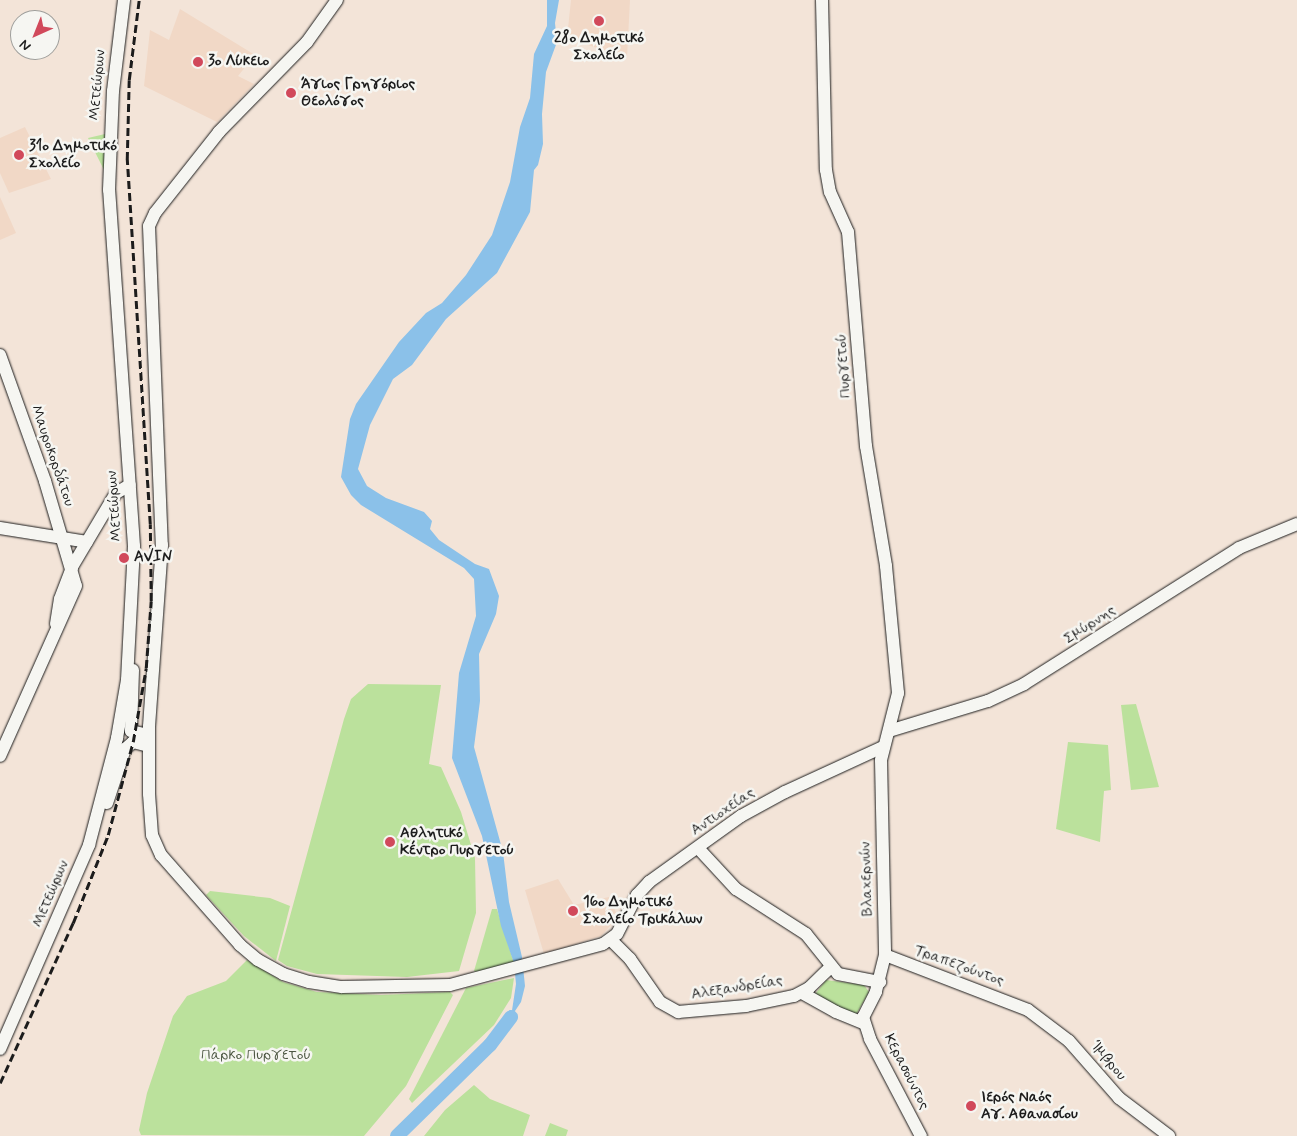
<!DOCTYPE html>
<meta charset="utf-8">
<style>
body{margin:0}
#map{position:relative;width:1297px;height:1136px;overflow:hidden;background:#f3e4d8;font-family:Mynerve,sans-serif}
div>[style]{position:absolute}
.built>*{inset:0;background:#f1d8c6}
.green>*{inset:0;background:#bbe19c}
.water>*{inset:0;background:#8bc1e9}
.river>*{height:14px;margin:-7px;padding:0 7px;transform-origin:7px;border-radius:7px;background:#8bc1e9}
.roads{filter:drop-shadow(0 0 1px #1c1c1c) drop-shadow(0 0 1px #1c1c1c)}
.secondary>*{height:12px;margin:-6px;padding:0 6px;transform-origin:6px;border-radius:6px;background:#f6f6f2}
.rail>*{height:2.5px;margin-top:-1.25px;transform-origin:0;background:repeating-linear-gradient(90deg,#1c1c1c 0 8px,transparent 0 12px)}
.dots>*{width:14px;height:14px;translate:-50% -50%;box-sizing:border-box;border:2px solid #f6f6f2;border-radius:50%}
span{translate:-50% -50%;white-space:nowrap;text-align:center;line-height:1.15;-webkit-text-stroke:5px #f6f6f2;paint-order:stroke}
.poi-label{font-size:15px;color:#1c1c1c;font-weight:700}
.left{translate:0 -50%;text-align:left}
.street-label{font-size:15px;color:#1c1c1c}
.park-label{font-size:15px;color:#4c5742}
.north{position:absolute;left:10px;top:10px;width:50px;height:50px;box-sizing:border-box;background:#f6f6f2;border:1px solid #9f9f9c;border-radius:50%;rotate:224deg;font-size:14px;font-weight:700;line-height:20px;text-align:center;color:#1c1c1c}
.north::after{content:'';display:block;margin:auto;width:18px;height:22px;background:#d1495b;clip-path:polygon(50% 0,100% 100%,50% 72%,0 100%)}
</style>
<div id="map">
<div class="built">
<div style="clip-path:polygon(571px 0,630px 0,627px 58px,567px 38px)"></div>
<div style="clip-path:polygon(180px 9px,255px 55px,238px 76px,254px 84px,217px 122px,144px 86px,150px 30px,169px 40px)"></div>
<div style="clip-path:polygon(25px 127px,51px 179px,9px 193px,0 173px,0 138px)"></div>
<div style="clip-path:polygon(0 197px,16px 233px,0 240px)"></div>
<div style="clip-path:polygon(558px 879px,574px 905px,609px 897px,618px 917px,601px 936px,544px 954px,525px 890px)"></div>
</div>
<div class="green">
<div style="clip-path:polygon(105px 134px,104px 170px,88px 138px)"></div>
<div style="clip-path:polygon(368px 684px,441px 685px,429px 764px,441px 767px,461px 812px,475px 858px,476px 913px,459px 971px,407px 977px,317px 974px,287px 966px,278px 960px,344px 719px,351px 699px)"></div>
<div style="clip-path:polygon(1136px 704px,1159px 787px,1131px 790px,1121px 705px)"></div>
<div style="clip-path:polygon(1068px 742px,1108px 745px,1111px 790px,1104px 791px,1100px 842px,1056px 829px)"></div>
<div style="clip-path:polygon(210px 891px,270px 898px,290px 906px,276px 961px,244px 936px,206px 895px)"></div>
<div style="clip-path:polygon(492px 909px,497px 909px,514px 963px,477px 972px,474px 971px)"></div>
<div style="clip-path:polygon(247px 960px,283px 982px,317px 992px,381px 995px,450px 992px,453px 995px,406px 1086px,364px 1136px,141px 1135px,139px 1130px,147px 1093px,173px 1016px,187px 996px,226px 981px)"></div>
<div style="clip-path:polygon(514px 978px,511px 998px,494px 1025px,412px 1103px,409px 1099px,466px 988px)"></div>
<div style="clip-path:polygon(826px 980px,864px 985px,869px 992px,857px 1013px,853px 1014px,813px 997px)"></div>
<div style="clip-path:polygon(474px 1085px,490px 1099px,530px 1115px,523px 1136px,424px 1136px,445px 1110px)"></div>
<div style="clip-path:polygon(550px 1123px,568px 1130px,566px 1136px,545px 1136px)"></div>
</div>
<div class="water">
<div style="clip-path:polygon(547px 0,559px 0,555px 23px,557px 42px,546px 72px,542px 114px,543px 144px,538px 165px,534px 170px,530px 212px,497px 273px,446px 319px,412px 365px,393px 379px,370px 425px,358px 469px,367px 486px,386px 498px,424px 512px,432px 521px,430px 529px,439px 540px,475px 564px,489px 569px,499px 596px,496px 614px,479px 654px,480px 701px,474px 747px,503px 852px,509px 902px,522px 957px,525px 986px,521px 1002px,511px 1017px,516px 984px,514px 963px,501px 926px,482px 836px,452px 758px,459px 673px,476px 616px,474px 579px,464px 568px,361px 505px,351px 495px,341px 477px,350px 419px,356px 404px,399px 342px,426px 313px,442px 303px,466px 275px,492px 235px,510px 182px,520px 127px,530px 98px,534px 54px,547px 26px)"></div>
</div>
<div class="river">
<div style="left:397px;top:1136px;width:130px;rotate:-44.4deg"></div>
<div style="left:490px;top:1045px;width:35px;rotate:-53deg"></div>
</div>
<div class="roads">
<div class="secondary">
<div style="left:337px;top:0;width:52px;rotate:125.5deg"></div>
<div style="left:307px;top:42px;width:126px;rotate:134.4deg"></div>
<div style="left:219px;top:132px;width:103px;rotate:128.3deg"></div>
<div style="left:155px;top:213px;width:14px;rotate:115deg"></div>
<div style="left:149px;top:226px;width:319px;rotate:87.7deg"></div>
<div style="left:162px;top:545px;width:182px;rotate:94.1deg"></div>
<div style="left:149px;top:727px;width:67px;rotate:90deg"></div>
<div style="left:149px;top:794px;width:41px;rotate:85.8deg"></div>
<div style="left:152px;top:835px;width:22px;rotate:66deg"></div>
<div style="left:161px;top:855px;width:120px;rotate:48.7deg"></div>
<div style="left:240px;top:945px;width:23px;rotate:40deg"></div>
<div style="left:258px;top:960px;width:29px;rotate:29deg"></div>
<div style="left:283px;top:974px;width:27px;rotate:17deg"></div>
<div style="left:309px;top:982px;width:33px;rotate:9deg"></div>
<div style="left:342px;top:987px;width:108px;rotate:-1.1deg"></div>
<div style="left:450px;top:985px;width:158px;rotate:-15deg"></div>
<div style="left:603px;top:944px;width:17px;rotate:-36deg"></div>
<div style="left:617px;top:934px;width:44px;rotate:-62.9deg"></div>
<div style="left:637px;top:895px;width:18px;rotate:-47deg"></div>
<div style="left:649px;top:882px;width:113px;rotate:-35.7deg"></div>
<div style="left:741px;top:816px;width:50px;rotate:-28.6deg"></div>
<div style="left:785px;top:792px;width:108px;rotate:-24.7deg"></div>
<div style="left:822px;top:0;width:170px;rotate:88.7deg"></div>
<div style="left:826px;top:170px;width:22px;rotate:80deg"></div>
<div style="left:830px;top:192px;width:44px;rotate:65.8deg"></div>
<div style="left:848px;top:232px;width:215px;rotate:85.2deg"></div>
<div style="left:866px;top:446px;width:122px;rotate:80.5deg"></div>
<div style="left:886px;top:566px;width:128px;rotate:84.6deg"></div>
<div style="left:898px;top:693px;width:69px;rotate:104.2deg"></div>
<div style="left:881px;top:760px;width:195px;rotate:88.8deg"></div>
<div style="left:885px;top:955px;width:38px;rotate:104deg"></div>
<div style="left:876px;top:992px;width:28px;rotate:117deg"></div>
<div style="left:863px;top:1017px;width:23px;rotate:72deg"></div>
<div style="left:870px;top:1039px;width:110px;rotate:62.3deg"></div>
<div style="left:0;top:355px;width:134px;rotate:70.3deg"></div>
<div style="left:45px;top:481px;width:109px;rotate:73.6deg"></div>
<div style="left:76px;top:586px;width:186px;rotate:114.1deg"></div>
<div style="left:0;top:528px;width:88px;rotate:9.1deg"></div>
<div style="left:56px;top:624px;width:25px;rotate:-81deg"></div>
<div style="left:60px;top:599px;width:34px;rotate:-69deg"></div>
<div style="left:72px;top:567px;width:86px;rotate:-59.3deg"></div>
<div style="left:116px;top:493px;width:16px;rotate:-30deg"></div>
<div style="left:133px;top:670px;width:61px;rotate:91.9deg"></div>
<div style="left:131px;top:731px;width:18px;rotate:13deg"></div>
<div style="left:889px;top:731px;width:103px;rotate:-16.9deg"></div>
<div style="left:988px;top:701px;width:40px;rotate:-25deg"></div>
<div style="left:1024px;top:684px;width:254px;rotate:-32.3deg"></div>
<div style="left:1239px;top:548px;width:63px;rotate:-22.5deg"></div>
<div style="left:107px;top:803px;width:57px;rotate:-71.6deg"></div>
<div style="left:125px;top:749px;width:11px;rotate:-41deg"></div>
<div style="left:133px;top:742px;width:16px;rotate:14deg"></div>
<div style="left:698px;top:848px;width:56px;rotate:47.2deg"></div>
<div style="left:736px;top:889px;width:83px;rotate:32.7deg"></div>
<div style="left:806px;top:934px;width:51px;rotate:51.3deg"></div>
<div style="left:838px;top:974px;width:43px;rotate:10.8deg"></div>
<div style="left:611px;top:940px;width:27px;rotate:45deg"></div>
<div style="left:630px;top:959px;width:52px;rotate:55.1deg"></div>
<div style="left:660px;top:1002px;width:21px;rotate:29deg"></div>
<div style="left:678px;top:1012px;width:68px;rotate:-5deg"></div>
<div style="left:746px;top:1006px;width:49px;rotate:-11.8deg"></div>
<div style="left:794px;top:996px;width:17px;rotate:-28deg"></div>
<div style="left:809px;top:988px;width:30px;rotate:-44deg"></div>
<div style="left:885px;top:955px;width:153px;rotate:21deg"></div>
<div style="left:1028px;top:1010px;width:51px;rotate:37.1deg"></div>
<div style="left:1069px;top:1041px;width:76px;rotate:48.7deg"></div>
<div style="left:1119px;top:1098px;width:63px;rotate:37.2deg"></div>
<div style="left:802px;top:993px;width:39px;rotate:29deg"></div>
<div style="left:836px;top:1012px;width:29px;rotate:22deg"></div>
<div style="left:0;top:1049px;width:223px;rotate:-66.4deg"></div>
<div style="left:89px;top:845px;width:111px;rotate:-75.3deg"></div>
<div style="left:117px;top:738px;width:59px;rotate:-80.2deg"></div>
<div style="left:127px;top:680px;width:134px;rotate:-87deg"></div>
<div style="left:134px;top:546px;width:357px;rotate:-94deg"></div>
<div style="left:109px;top:190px;width:99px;rotate:-87.7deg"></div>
<div style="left:113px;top:91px;width:92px;rotate:-83.1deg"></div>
</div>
</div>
<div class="rail">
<div style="left:0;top:1083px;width:176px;rotate:-65.5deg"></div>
<div style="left:73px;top:923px;width:95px;rotate:-68.3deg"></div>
<div style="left:108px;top:835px;width:96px;rotate:-75deg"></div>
<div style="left:133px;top:742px;width:75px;rotate:-80deg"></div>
<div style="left:146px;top:668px;width:67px;rotate:-85.7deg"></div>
<div style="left:151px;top:601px;width:77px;rotate:-90.7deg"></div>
<div style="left:150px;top:524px;width:365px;rotate:-93.6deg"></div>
<div style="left:127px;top:160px;width:80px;rotate:-88.6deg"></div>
<div style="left:129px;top:80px;width:81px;rotate:-82.9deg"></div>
</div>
<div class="dots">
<div style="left:599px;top:21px;background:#d1495b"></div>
<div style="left:198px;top:62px;background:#d1495b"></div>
<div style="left:291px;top:93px;background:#d1495b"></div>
<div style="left:19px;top:155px;background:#d1495b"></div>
<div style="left:124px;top:558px;background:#d1495b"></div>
<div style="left:390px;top:842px;background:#d1495b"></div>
<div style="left:573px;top:911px;background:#d1495b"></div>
<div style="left:971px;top:1106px;background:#d1495b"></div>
</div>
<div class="poi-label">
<span style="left:599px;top:47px">28ο Δημοτικό<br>Σχολείο</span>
<span class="left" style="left:208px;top:62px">3ο Λύκειο</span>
<span class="left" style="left:301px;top:93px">Άγιος Γρηγόριος<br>Θεολόγος</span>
<span class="left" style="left:29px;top:155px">31ο Δημοτικό<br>Σχολείο</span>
<span class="left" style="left:134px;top:558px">AVIN</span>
<span class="left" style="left:400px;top:842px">Αθλητικό<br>Κέντρο Πυργετού</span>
<span class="left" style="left:583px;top:911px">16ο Δημοτικό<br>Σχολείο Τρικάλων</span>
<span class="left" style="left:981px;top:1106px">Ιερός Ναός<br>Αγ. Αθανασίου</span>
</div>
<div class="street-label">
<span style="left:98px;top:85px;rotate:-85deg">Μετεώρων</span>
<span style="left:844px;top:366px;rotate:-94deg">Πυργετού</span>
<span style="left:52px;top:456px;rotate:71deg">Μαυροκορδάτου</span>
<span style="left:115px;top:506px;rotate:-94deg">Μετεώρων</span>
<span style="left:1090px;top:625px;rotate:-33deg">Σμύρνης</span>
<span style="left:723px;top:812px;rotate:-34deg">Αντιοχείας</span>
<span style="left:867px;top:879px;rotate:-92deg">Βλαχερνών</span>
<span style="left:51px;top:894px;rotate:-67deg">Μετεώρων</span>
<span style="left:959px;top:966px;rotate:20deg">Τραπεζούντος</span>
<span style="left:737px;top:988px;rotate:-9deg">Αλεξανδρείας</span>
<span style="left:1108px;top:1061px;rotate:50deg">Ίμβρου</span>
<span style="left:906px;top:1072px;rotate:63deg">Κερασούντος</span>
</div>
<div class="park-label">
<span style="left:256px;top:1056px">Πάρκο Πυργετού</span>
</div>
<div class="north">N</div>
</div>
